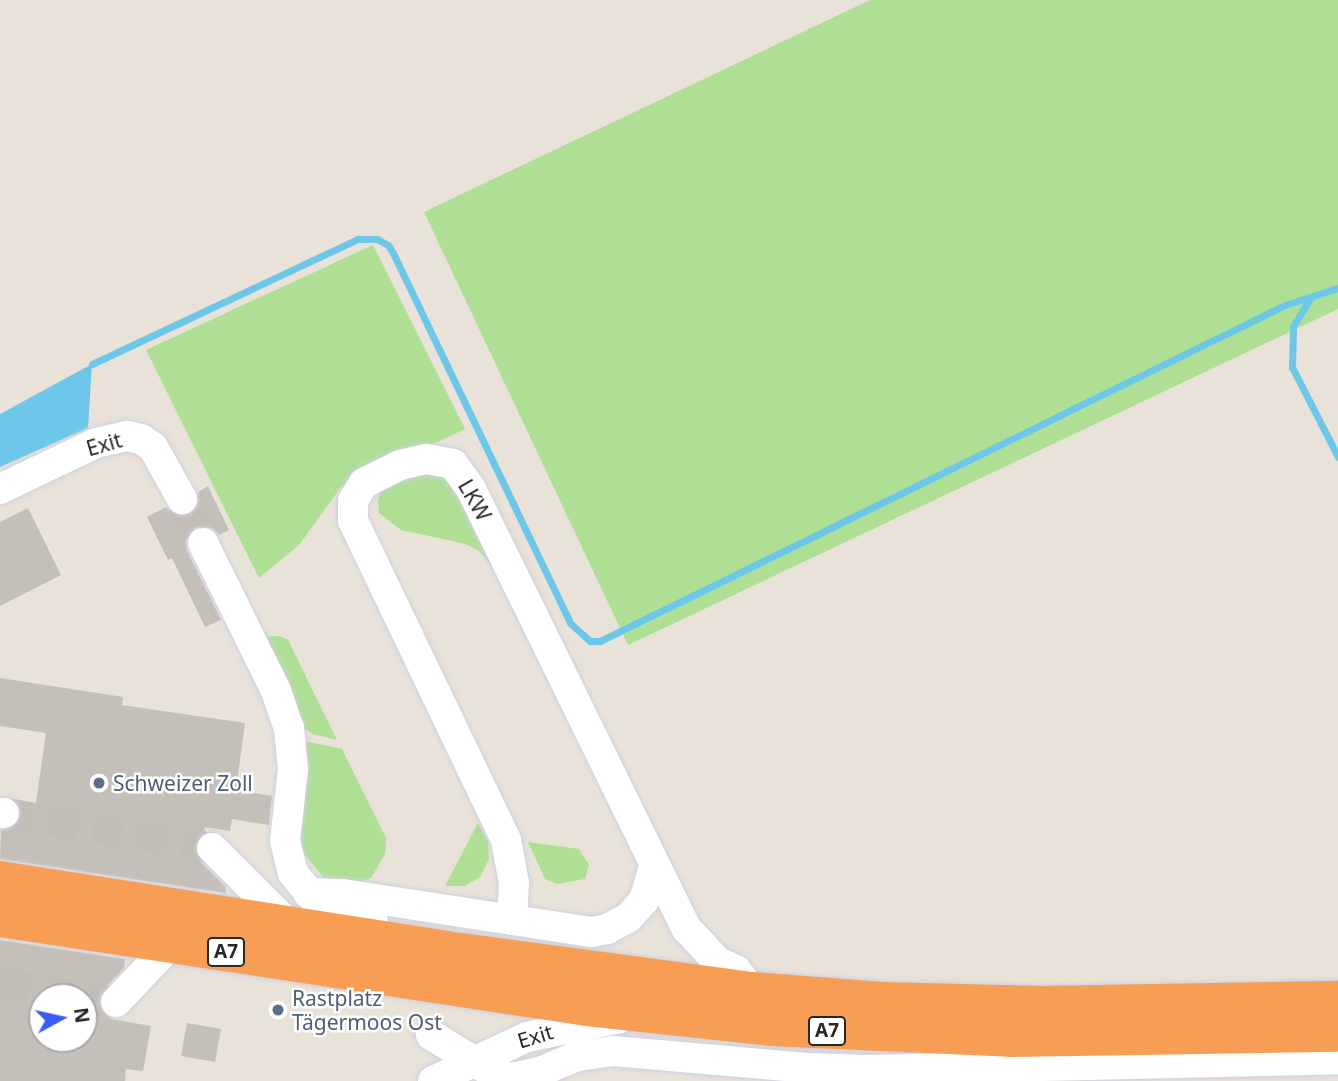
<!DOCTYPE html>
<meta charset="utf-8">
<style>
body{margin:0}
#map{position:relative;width:1338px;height:1081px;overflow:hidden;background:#e9e2d8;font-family:"Noto Sans",sans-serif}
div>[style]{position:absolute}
.green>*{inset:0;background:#aedf95}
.water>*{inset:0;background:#6dc7e9}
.stream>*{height:7px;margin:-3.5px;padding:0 3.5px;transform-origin:3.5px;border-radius:3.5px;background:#6dc7e9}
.building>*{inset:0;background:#c4bfb8}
.minor-tunnel>*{height:30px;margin-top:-15px;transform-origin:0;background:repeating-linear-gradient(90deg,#c2bdb5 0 30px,transparent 0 45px)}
.roads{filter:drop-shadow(0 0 2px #ced1e0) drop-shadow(0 0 2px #ced1e0)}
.minor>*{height:30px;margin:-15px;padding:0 15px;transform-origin:15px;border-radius:15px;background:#fff}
.highway>*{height:38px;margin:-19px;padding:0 19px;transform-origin:19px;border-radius:19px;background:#f89d54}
.dots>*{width:19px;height:19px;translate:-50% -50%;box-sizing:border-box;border:4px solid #fff;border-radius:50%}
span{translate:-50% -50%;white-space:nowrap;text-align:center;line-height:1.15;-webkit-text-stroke:5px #fff;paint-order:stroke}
.shield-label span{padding:2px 5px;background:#fff;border:2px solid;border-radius:5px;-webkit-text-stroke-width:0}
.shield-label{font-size:19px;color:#272727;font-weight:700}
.street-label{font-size:21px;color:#272727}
.service-label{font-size:21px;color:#4e5e75}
.left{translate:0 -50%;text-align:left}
.north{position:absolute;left:28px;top:983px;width:70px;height:70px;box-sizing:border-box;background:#fff;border:2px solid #a9a9a9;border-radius:50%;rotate:82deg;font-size:19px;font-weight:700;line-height:28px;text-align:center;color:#272727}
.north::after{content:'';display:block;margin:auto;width:24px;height:32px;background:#3b5cf3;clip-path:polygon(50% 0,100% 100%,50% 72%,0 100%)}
</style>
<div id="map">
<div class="green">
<div style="clip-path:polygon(870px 0,1338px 0,1338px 309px,628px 645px,424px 212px)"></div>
<div style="clip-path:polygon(373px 245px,465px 429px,341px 487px,299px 545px,259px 578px,146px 350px)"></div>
<div style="clip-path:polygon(419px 469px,453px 479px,566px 703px,561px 706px,492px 566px,480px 552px,466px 544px,401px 530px,379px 513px,378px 500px,382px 488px)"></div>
<div style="clip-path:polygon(279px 636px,288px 640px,337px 740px,313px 734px,301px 726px,265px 637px)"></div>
<div style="clip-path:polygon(305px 741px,342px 749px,386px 838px,385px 854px,371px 878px,353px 884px,325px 879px,304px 854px,300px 834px,307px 772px)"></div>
<div style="clip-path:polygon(478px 823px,488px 841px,489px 859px,480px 877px,465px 886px,445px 886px)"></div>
<div style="clip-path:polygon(528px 842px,579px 849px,589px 865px,585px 879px,557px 884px,545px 879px)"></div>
</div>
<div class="water">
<div style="clip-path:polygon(92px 364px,88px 428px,0 467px,0 414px)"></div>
</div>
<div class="stream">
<div style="left:1309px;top:300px;width:31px;rotate:121deg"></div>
<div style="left:1293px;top:327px;width:40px;rotate:91.4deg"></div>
<div style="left:1292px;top:367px;width:101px;rotate:62.9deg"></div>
<div style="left:92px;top:364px;width:294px;rotate:-25.2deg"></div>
<div style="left:358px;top:239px;width:19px"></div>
<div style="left:377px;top:239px;width:13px;rotate:29deg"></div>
<div style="left:388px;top:245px;width:9px;rotate:58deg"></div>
<div style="left:393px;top:253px;width:410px;rotate:64.4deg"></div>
<div style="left:570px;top:623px;width:27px;rotate:42deg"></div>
<div style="left:590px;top:641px;width:10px"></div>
<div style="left:600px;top:641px;width:763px;rotate:-26.13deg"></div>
<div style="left:1285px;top:305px;width:56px;rotate:-17.8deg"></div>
</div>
<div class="building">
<div style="clip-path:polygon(208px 486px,229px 530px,219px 535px,212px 528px,196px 527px,186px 541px,187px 551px,221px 620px,205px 627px,172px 558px,168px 560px,147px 517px,166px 507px,174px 514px,190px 515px,197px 507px,198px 492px)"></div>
<div style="clip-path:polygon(28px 508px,61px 575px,0 606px,0 522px)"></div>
<div style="clip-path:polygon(0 678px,123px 697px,122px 705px,245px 723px,236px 790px,272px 796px,269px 825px,232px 819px,230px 831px,204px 827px,206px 832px,195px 844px,199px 860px,225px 886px,226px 893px,0 859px,1px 830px,13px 828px,21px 814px,14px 799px,36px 803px,46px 733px,0 726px)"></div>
<div style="clip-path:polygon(evenodd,0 940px,125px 959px,124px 968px,103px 990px,99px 1006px,111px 1019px,151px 1026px,143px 1071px,126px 1069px,125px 1081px,0 1081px,0 940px,42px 997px,84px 997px,84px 1039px,42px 1039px,42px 997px)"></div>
<div style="clip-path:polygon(187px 1023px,221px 1029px,215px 1062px,181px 1056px)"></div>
</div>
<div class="minor-tunnel">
<div style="left:182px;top:499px;width:49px;rotate:64.5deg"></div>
<div style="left:4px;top:813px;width:211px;rotate:9.6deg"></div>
<div style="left:0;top:982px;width:118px;rotate:9.8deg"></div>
</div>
<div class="roads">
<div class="minor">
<div style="left:0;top:489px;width:106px;rotate:-25.6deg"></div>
<div style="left:96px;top:443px;width:32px;rotate:-13deg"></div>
<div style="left:127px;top:436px;width:14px;rotate:12deg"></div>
<div style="left:141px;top:439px;width:14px;rotate:34deg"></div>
<div style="left:153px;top:447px;width:60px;rotate:60.9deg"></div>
<div style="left:203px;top:543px;width:165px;rotate:63.7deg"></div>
<div style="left:276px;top:691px;width:39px;rotate:71deg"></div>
<div style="left:289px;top:728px;width:41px;rotate:84.4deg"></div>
<div style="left:293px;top:769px;width:72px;rotate:96.3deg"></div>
<div style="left:285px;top:841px;width:33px;rotate:76deg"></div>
<div style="left:293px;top:873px;width:38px;rotate:51deg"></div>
<div style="left:317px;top:903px;width:21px;rotate:31deg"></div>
<div style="left:335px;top:914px;width:38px;rotate:9deg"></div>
<div style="left:0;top:813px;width:4px"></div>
<div style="left:212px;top:848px;width:110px;rotate:45deg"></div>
<div style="left:308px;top:893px;width:35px;rotate:2deg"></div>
<div style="left:343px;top:894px;width:252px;rotate:8.7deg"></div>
<div style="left:592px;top:932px;width:15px;rotate:-11deg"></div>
<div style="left:607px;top:929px;width:24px;rotate:-28deg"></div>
<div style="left:628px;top:918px;width:24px;rotate:-48deg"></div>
<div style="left:644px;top:900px;width:37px;rotate:-73deg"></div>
<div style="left:512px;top:920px;width:37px;rotate:-87deg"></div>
<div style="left:514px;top:883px;width:44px;rotate:-100.5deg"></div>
<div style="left:506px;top:840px;width:354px;rotate:-115.6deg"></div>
<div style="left:353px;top:521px;width:20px;rotate:-90deg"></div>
<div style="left:353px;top:501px;width:21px;rotate:-59deg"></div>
<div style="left:364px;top:483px;width:40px;rotate:-26.6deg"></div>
<div style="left:400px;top:465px;width:27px;rotate:-13deg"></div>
<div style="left:426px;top:459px;width:27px;rotate:10deg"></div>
<div style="left:453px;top:464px;width:31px;rotate:54deg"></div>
<div style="left:471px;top:489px;width:490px;rotate:63.9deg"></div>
<div style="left:687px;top:929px;width:45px;rotate:46.8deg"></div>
<div style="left:718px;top:962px;width:20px;rotate:24deg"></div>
<div style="left:736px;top:970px;width:26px;rotate:53deg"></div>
<div style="left:116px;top:1002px;width:81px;rotate:-46.5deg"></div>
<div style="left:431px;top:1035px;width:75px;rotate:31.4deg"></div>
<div style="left:495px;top:1074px;width:17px;rotate:13deg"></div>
<div style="left:512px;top:1078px;width:31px;rotate:-13deg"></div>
<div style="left:542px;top:1071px;width:39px;rotate:-23deg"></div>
<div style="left:578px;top:1056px;width:35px;rotate:-8deg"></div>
<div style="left:613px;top:1051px;width:194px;rotate:5deg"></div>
<div style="left:806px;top:1068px;width:63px;rotate:1.8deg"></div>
<div style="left:869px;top:1070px;width:469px;rotate:-1.3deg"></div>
<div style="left:433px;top:1081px;width:104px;rotate:-25.1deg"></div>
<div style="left:527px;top:1037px;width:95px;rotate:-11.5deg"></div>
</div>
<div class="highway">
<div style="left:0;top:880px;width:450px;rotate:8.9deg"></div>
<div style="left:445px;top:950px;width:310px;rotate:7.6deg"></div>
<div style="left:752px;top:991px;width:130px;rotate:4.4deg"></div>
<div style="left:882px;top:1001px;width:161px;rotate:1.4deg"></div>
<div style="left:1043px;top:1005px;width:295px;rotate:-1deg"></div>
<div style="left:0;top:918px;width:594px;rotate:8.62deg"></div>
<div style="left:587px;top:1007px;width:185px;rotate:6.2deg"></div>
<div style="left:771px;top:1027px;width:240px;rotate:2.6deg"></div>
<div style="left:1011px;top:1038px;width:327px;rotate:-0.9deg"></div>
</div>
</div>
<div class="dots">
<div style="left:99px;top:783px;background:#5c6f8a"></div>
<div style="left:278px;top:1010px;background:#5c6f8a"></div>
</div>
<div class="shield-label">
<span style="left:226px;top:952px">A7</span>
<span style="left:827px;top:1031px">A7</span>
</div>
<div class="street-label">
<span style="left:104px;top:444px;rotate:-16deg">Exit</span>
<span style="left:475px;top:500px;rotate:60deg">LKW</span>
<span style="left:535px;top:1036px;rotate:-17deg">Exit</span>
</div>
<div class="service-label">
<span class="left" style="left:113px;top:783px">Schweizer Zoll</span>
<span class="left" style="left:292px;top:1010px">Rastplatz<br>Tägermoos Ost</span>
</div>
<div class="north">N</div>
</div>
